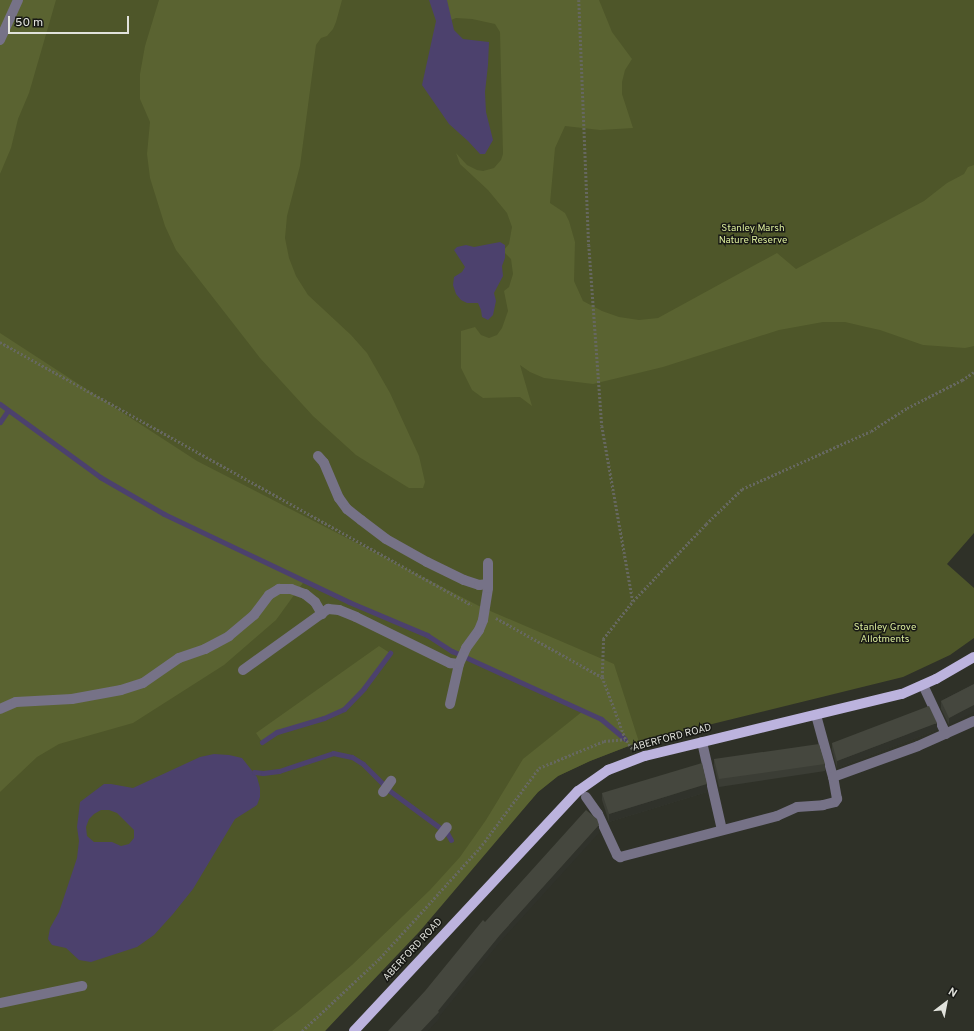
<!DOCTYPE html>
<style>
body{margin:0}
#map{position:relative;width:974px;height:1031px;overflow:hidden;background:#2f3128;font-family:Overpass,sans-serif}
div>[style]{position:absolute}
.green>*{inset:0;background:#4e5629}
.forest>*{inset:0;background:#5a6331}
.water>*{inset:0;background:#4c416d}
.stream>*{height:5px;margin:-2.5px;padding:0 2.5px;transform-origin:2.5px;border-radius:2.5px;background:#4c416d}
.path>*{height:2.5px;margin-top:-1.25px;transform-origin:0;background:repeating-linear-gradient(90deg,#666860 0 2px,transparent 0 4px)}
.minor>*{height:10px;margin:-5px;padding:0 5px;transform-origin:5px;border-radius:5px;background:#767287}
.major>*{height:10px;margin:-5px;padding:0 5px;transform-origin:5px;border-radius:5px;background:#bcb3de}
.wall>*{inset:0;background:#3b3d35}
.shaded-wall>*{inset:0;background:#30322b}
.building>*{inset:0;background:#45473e}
span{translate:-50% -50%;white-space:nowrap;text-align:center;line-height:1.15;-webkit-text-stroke:3px #181915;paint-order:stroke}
.park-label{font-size:10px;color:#d9ea9a}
.street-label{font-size:10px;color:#e1e2dc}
.north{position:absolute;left:926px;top:983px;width:40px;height:40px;-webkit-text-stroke:3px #181915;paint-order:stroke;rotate:32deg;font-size:11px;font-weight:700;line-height:16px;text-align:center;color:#e1e2dc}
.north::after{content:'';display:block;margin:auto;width:14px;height:18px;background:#e1e2dc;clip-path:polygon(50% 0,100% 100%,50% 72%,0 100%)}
.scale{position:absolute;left:8px;top:16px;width:121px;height:18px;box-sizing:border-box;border:2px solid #e1e2dc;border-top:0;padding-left:5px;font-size:12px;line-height:14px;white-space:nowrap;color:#e1e2dc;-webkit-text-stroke:3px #181915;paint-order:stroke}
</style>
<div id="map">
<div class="green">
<div style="clip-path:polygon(0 0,974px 0,974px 533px,947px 564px,974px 588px,974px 638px,950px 655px,903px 677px,639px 742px,590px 761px,558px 776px,538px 792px,325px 1031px,0 1031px)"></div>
</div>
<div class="forest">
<div style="clip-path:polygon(0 0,56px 0,29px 93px,18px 119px,11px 148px,0 174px)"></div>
<div style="clip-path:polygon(159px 0,342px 0,336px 22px,333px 29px,327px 36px,321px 38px,316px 45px,300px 166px,287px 216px,285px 238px,289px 258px,296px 276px,308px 295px,351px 335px,367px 353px,390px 393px,419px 456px,425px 482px,423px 488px,409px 488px,383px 472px,356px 455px,313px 416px,260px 358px,176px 250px,165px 226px,150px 178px,147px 154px,150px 122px,140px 99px,140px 74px,145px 46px)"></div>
<div style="clip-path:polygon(433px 0,599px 0,612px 32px,632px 59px,625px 70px,622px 82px,622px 94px,633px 128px,600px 130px,565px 126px,555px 148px,550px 203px,565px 213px,569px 221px,575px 242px,574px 281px,583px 301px,602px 311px,619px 317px,639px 320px,658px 318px,777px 253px,796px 269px,924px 201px,947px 183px,964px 174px,968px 167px,974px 165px,974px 346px,965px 348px,923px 345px,880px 330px,862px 326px,845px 322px,823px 322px,779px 330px,663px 367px,593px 384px,544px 378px,530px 372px,520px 365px,532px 406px,520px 397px,483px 398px,472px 390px,461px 368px,461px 331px,475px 327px,481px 335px,489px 338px,497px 335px,502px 328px,508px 311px,504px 291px,509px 287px,513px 274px,511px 259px,503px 251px,509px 244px,512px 227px,507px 213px,488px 190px,460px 164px,456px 153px,467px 165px,477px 170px,483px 171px,494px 168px,501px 160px,503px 154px,500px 32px,495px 24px,472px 19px,456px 18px,439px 25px)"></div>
<div style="clip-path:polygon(0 333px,197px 461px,481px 607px,614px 664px,639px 742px,590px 761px,558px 776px,538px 792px,420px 931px,325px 1031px,272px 1031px,298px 1011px,352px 965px,430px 890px,460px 857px,486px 820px,523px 759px,583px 711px,452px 651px,427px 635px,305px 580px,276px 620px,224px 665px,133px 723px,59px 744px,37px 757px,0 792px)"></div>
<div style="clip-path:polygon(379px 646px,390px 653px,364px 688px,344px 709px,324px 718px,277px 732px,262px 742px,256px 733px)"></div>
</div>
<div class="water">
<div style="clip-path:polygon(429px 0,447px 0,454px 30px,463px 39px,489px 42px,488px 65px,485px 92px,486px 112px,493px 140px,485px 154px,480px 154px,468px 141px,449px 124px,422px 85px,436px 21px)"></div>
<div style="clip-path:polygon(500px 242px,505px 245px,505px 258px,502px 266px,503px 276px,494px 293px,496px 301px,493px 315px,488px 320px,482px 317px,481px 310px,478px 303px,467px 303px,461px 300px,456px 294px,453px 285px,454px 277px,462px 272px,465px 267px,454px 250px,457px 247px,466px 245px,474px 247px)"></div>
<div style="clip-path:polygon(evenodd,214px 754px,229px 755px,242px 758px,257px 777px,260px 788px,260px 797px,257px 805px,235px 819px,193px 889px,173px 914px,154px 935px,137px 947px,91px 962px,79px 960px,66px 948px,52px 945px,48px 939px,50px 928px,59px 912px,77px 858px,79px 841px,77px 827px,80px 802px,104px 784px,111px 784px,133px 788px,200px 757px,214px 754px,101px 810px,109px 810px,117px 813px,134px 830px,134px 838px,129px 844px,121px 846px,112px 842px,94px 842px,87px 836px,86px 827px,89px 819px,94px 814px,101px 810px)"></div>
</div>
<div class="stream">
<div style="left:0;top:404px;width:124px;rotate:36.1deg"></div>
<div style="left:100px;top:477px;width:74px;rotate:30deg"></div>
<div style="left:164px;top:514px;width:205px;rotate:25.4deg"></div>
<div style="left:349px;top:602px;width:85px;rotate:22.9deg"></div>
<div style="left:427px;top:635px;width:30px;rotate:33deg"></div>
<div style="left:452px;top:651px;width:164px;rotate:24.5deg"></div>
<div style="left:601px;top:719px;width:31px;rotate:40deg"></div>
<div style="left:0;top:422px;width:14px;rotate:-56deg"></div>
<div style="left:262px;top:742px;width:18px;rotate:-34deg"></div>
<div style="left:277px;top:732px;width:49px;rotate:-16.6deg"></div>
<div style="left:324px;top:718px;width:22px;rotate:-24deg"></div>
<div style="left:344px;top:709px;width:29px;rotate:-46deg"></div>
<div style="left:364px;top:688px;width:44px;rotate:-53.4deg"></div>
<div style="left:254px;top:772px;width:9px;rotate:6deg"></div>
<div style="left:263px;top:773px;width:16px;rotate:-7deg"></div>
<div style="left:279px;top:771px;width:57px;rotate:-18.4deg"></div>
<div style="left:333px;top:753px;width:19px;rotate:12deg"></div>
<div style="left:352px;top:757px;width:13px;rotate:32deg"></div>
<div style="left:363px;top:764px;width:38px;rotate:45deg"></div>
<div style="left:390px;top:791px;width:71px;rotate:36.4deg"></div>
<div style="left:447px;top:833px;width:8px;rotate:60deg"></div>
</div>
<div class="path">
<div style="left:579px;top:0;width:245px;rotate:87.7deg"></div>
<div style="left:589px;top:245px;width:181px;rotate:85.9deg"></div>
<div style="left:602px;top:426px;width:178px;rotate:80deg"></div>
<div style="left:0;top:342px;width:540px;rotate:29.13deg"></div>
<div style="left:496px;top:618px;width:121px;rotate:29.1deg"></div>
<div style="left:632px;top:749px;width:12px;rotate:-125deg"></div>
<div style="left:625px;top:739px;width:66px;rotate:-110.4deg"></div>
<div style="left:602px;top:677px;width:38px;rotate:-88deg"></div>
<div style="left:603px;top:639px;width:48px;rotate:-51.7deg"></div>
<div style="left:633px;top:601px;width:106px;rotate:-46.5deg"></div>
<div style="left:706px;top:524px;width:50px;rotate:-44.2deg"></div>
<div style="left:742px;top:489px;width:141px;rotate:-24.2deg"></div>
<div style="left:871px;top:431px;width:43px;rotate:-32.6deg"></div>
<div style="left:907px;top:408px;width:62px;rotate:-27deg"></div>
<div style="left:962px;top:380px;width:14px;rotate:-34deg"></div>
<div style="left:302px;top:1031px;width:107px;rotate:-43.1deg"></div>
<div style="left:380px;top:958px;width:152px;rotate:-47.9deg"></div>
<div style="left:482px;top:845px;width:96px;rotate:-53.5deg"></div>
<div style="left:539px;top:768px;width:70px;rotate:-22.6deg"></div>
<div style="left:604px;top:741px;width:21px;rotate:-5deg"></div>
</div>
<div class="minor">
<div style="left:0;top:40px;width:44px;rotate:-65.8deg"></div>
<div style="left:318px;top:456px;width:9px;rotate:49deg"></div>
<div style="left:324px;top:463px;width:38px;rotate:67deg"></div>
<div style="left:339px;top:498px;width:14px;rotate:54deg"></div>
<div style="left:347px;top:509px;width:18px;rotate:38deg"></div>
<div style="left:361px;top:520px;width:31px;rotate:37deg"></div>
<div style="left:386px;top:539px;width:47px;rotate:29.3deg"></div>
<div style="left:427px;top:562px;width:41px;rotate:25.9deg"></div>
<div style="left:464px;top:580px;width:16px;rotate:18deg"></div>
<div style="left:479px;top:585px;width:9px;rotate:-6deg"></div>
<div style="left:243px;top:670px;width:105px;rotate:-35.7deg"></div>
<div style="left:328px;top:609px;width:11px;rotate:5deg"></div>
<div style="left:339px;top:610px;width:18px;rotate:22deg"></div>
<div style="left:356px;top:617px;width:105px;rotate:26.1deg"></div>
<div style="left:450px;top:663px;width:9px;rotate:6deg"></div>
<div style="left:923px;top:685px;width:54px;rotate:64.9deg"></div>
<div style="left:450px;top:704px;width:41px;rotate:-77.3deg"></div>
<div style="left:459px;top:664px;width:17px;rotate:-66deg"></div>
<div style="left:466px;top:648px;width:22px;rotate:-54deg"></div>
<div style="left:479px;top:630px;width:11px;rotate:-68deg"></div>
<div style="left:483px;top:620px;width:32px;rotate:-81deg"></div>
<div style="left:488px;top:588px;width:25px;rotate:-90deg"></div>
<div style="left:0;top:709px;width:17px;rotate:-24deg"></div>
<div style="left:16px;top:702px;width:56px;rotate:-3.1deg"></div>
<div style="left:72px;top:699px;width:50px;rotate:-10.4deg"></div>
<div style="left:121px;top:690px;width:23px;rotate:-18deg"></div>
<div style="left:143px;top:683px;width:44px;rotate:-34.8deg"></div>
<div style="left:179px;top:658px;width:28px;rotate:-19deg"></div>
<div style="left:205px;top:649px;width:27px;rotate:-28deg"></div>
<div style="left:229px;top:636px;width:33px;rotate:-40deg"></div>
<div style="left:254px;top:615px;width:25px;rotate:-53deg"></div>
<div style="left:269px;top:595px;width:12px;rotate:-31deg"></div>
<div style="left:279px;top:589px;width:12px"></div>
<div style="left:291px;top:589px;width:15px;rotate:20deg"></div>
<div style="left:305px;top:594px;width:13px;rotate:39deg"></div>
<div style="left:315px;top:602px;width:14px;rotate:60deg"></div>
<div style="left:816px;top:715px;width:64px;rotate:74.7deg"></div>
<div style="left:702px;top:742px;width:90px;rotate:77.2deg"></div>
<div style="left:383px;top:792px;width:14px;rotate:-54deg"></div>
<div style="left:586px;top:797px;width:21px;rotate:55deg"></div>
<div style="left:598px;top:814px;width:45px;rotate:65.1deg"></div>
<div style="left:617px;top:855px;width:4px;rotate:34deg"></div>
<div style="left:620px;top:857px;width:162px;rotate:-14.6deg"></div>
<div style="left:777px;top:816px;width:22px;rotate:-24deg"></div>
<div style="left:797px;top:807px;width:26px;rotate:-4deg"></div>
<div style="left:823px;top:805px;width:12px;rotate:-14deg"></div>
<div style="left:835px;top:802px;width:4px;rotate:-56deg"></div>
<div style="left:837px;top:799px;width:22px;rotate:-100deg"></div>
<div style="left:833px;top:777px;width:90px;rotate:-20deg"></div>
<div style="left:918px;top:746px;width:61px;rotate:-24.1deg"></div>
<div style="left:440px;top:836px;width:11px;rotate:-52deg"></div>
<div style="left:0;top:1003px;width:84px;rotate:-11.7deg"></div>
</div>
<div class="major">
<div style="left:354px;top:1031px;width:328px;rotate:-47deg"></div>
<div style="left:578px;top:791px;width:37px;rotate:-35deg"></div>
<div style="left:608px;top:770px;width:40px;rotate:-21deg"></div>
<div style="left:645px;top:756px;width:264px;rotate:-13.6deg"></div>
<div style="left:902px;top:694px;width:37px;rotate:-24deg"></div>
<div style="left:936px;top:679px;width:44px;rotate:-30.1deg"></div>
</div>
<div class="wall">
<div style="clip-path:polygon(974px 684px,949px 725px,941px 709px,941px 701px)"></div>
<div style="clip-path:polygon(937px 730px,837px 768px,832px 750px,832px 743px)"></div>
<div style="clip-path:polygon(714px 759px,825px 764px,825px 771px,719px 787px,714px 766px)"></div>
<div style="clip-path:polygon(707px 792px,609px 822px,602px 800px,602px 793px)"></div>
</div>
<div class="shaded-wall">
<div style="clip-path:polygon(974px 705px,974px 712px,949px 725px,949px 718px)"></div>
<div style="clip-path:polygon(937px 723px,937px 730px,837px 768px,837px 761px)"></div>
<div style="clip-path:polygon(707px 784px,707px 792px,609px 822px,609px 814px)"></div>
<div style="clip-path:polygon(599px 825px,599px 833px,500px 942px,439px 1017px,439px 1019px,428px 1031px,421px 1031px,500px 935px)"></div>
</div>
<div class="building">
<div style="clip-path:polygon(974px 684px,974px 705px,949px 718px,941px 701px)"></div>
<div style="clip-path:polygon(929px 706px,937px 723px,837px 761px,832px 743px)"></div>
<div style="clip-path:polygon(819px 744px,825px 764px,719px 779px,714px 759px)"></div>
<div style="clip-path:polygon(702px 763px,707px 784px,609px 814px,602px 793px)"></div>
<div style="clip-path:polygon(586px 810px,597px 819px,599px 825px,500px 935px,438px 1011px,439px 1012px,421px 1031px,388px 1031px,425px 991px,483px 920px,485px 922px)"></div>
</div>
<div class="park-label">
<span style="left:753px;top:234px">Stanley Marsh<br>Nature Reserve</span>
<span style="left:885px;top:633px">Stanley Grove<br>Allotments</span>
</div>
<div class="street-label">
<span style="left:672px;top:738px;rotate:-15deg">ABERFORD ROAD</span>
<span style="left:413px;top:950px;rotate:-47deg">ABERFORD ROAD</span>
</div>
<div class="north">N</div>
<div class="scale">50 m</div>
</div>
